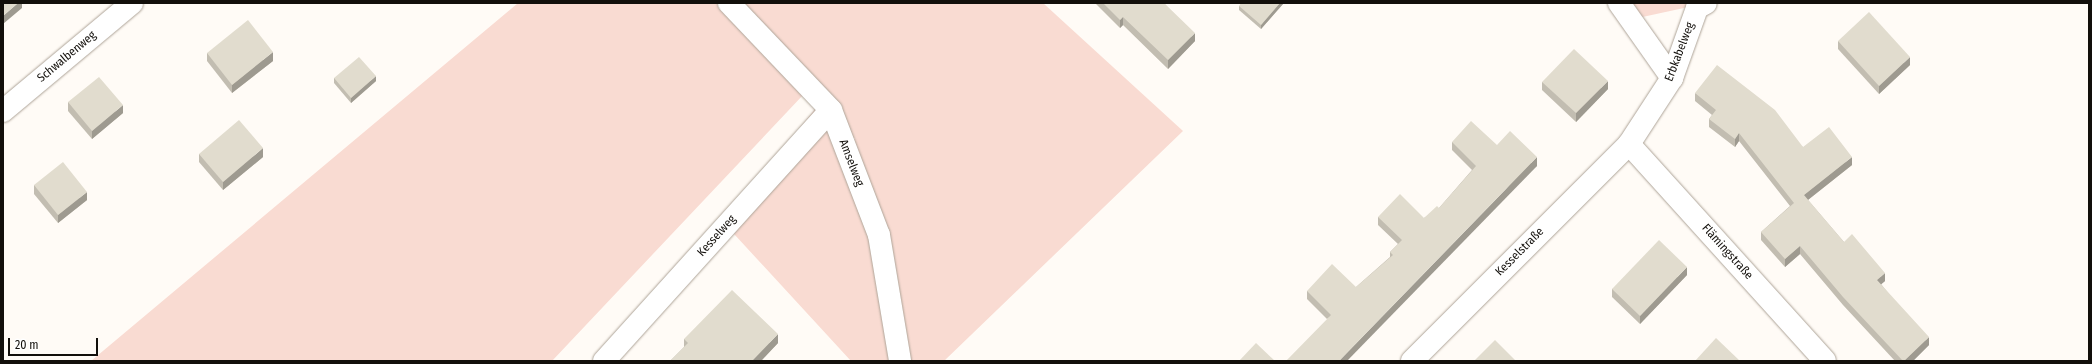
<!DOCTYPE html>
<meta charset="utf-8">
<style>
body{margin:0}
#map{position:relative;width:2092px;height:364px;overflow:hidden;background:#fffbf6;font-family:"Fira Sans Condensed",sans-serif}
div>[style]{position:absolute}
.green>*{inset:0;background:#f9dbd2}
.roads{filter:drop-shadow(0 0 1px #aea498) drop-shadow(0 0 1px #aea498)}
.minor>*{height:22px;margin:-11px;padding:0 11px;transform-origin:11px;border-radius:11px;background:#fff}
.wall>*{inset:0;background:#c2bdb1}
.shaded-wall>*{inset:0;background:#9e9a90}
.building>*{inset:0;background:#e1dcce}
span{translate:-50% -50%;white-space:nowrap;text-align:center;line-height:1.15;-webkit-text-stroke:4px #fff;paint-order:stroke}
.street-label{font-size:12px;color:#120f0b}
.frame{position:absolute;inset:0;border:4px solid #120f0b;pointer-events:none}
.scale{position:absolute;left:8px;top:338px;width:90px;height:18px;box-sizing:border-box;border:2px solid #120f0b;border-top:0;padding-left:5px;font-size:12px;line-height:14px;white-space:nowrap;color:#120f0b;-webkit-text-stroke:3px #fff;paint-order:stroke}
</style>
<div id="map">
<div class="green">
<div style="clip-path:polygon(518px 3px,1043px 3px,1183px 131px,944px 361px,851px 361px,723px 222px,816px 108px,804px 94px,552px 361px,91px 361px)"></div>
<div style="clip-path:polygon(1608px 3px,1707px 3px,1624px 21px)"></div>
</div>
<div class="roads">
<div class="minor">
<div style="left:729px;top:3px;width:148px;rotate:46.4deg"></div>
<div style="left:831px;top:110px;width:134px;rotate:69deg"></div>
<div style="left:879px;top:235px;width:128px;rotate:80.5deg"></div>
<div style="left:1619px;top:3px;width:92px;rotate:54.8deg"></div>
<div style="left:3px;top:111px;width:168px;rotate:-39.9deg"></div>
<div style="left:1629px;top:144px;width:292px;rotate:47.9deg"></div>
<div style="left:604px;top:361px;width:338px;rotate:-47.9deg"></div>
<div style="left:1412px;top:361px;width:307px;rotate:-45deg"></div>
<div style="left:1629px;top:144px;width:79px;rotate:-56.9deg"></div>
<div style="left:1672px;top:78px;width:74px;rotate:-70.3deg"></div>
<div style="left:1697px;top:8px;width:10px;rotate:-29deg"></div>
</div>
</div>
<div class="wall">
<div style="clip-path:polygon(1095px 3px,1164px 3px,1195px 41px,1168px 69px,1123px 25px,1120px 28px)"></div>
<div style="clip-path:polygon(1283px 3px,1283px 4px,1261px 29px,1239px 10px,1239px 6px)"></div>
<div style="clip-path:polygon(1838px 41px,1910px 65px,1879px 94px,1838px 49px)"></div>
<div style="clip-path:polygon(207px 53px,273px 61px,232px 93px,207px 61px)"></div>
<div style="clip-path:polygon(334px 78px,376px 81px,351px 103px,334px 83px)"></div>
<div style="clip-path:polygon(1542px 82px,1608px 89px,1576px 122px,1542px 90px)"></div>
<div style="clip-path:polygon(1695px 93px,1803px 147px,1852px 165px,1808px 200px,1844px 242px,1885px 281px,1881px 284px,1929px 345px,1913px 361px,1895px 361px,1843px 305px,1800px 254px,1785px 267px,1761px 240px,1761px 232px,1790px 206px,1739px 141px,1735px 147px,1709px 127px,1709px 119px,1712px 115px,1695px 101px)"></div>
<div style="clip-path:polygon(68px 102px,123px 113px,92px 139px,68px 111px)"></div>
<div style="clip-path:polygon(1452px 142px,1497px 145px,1537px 166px,1327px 319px,1307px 299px,1307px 291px,1356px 287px,1390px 257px,1390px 252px,1398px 244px,1378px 225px,1378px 217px,1424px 218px,1439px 208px,1472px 170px,1452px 150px)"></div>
<div style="clip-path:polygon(199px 154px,263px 157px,223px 190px,199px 162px)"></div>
<div style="clip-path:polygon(34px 185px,87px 200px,58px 223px,34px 194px)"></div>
<div style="clip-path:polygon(1687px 275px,1640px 324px,1612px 297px,1612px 289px)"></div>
<div style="clip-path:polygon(684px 339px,778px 343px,761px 361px,671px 361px,671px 360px,684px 347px)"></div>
</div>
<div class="shaded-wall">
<div style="clip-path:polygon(18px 3px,22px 3px,22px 8px,3px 24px,3px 16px)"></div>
<div style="clip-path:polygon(1280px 3px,1283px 3px,1283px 4px,1261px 29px,1261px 25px)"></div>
<div style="clip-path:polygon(1123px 17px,1123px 25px,1120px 28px,1120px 20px)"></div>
<div style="clip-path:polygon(1195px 33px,1195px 41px,1168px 69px,1168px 60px)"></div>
<div style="clip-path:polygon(273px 52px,273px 61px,232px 93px,232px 85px)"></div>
<div style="clip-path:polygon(1910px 57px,1910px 65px,1879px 94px,1879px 86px)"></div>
<div style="clip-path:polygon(376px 76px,376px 81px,351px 103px,351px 98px)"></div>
<div style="clip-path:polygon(1608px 81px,1608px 89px,1576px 122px,1576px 113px)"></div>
<div style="clip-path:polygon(123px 105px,123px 113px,92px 139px,92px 131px)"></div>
<div style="clip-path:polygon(1739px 133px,1739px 141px,1735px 147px,1735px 139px)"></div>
<div style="clip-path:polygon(263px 148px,263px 157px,223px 190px,223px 182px)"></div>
<div style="clip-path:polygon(1537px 157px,1537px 166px,1347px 361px,1339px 361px)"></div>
<div style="clip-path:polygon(1852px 157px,1852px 165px,1804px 203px,1804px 195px)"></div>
<div style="clip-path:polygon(87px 192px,87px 200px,58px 223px,58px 215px)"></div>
<div style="clip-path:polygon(1800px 246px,1800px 254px,1785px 267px,1785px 259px)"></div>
<div style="clip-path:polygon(1687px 267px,1687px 275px,1640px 324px,1640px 316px)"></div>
<div style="clip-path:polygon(1885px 273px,1885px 281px,1877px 288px,1877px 280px)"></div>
<div style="clip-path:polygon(778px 334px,778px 343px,761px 361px,752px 361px)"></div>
<div style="clip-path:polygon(1929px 337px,1929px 345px,1913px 361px,1904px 361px)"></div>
</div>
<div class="building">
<div style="clip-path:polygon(3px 3px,18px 3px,3px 16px)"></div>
<div style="clip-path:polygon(1103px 3px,1164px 3px,1195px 33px,1168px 60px,1123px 17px,1120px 20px)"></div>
<div style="clip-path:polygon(1241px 3px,1280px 3px,1261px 25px,1239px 6px)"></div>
<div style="clip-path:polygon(1869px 12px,1910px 57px,1879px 86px,1838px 41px)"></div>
<div style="clip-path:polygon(248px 20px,273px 52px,232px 85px,207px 53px)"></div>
<div style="clip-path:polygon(1574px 49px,1608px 81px,1576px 113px,1542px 82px)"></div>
<div style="clip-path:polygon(359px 57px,376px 76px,351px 98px,334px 78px)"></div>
<div style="clip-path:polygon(1717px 65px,1775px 110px,1803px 147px,1829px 127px,1852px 157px,1804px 195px,1844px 242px,1852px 234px,1885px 273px,1877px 280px,1929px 337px,1904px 361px,1903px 361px,1843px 297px,1800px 246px,1785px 259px,1761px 232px,1794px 203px,1739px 133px,1735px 139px,1709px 119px,1716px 110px,1695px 93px)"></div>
<div style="clip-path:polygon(99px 77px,123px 105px,92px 131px,68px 102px)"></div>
<div style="clip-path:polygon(239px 120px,263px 148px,223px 182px,199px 154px)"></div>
<div style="clip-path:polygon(1471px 121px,1497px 145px,1510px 131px,1537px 157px,1339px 361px,1286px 361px,1331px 315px,1307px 291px,1332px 264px,1356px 287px,1393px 255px,1390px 252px,1402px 240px,1378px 217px,1400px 194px,1424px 218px,1437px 206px,1439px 208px,1476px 166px,1452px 142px)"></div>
<div style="clip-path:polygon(63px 162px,87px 192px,58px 215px,34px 185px)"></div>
<div style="clip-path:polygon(1659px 240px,1687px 267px,1640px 316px,1612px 289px)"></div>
<div style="clip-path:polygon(732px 290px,778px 334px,752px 361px,672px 361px,671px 360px,688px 343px,684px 339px)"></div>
<div style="clip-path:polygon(1716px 338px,1740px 361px,1695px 361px)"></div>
<div style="clip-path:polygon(1495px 340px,1516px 361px,1474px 361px)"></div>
<div style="clip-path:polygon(1256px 343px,1275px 361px,1239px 361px)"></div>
</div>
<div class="street-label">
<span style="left:1680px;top:52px;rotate:-69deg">Erbkabelweg</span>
<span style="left:67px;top:57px;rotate:-40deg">Schwalbenweg</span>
<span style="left:851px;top:163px;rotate:69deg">Amselweg</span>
<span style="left:717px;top:236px;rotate:-48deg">Kesselweg</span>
<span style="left:1520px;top:252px;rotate:-45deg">Kesselstraße</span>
<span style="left:1727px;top:252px;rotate:48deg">Flämingstraße</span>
</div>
<div class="frame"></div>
<div class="scale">20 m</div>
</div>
